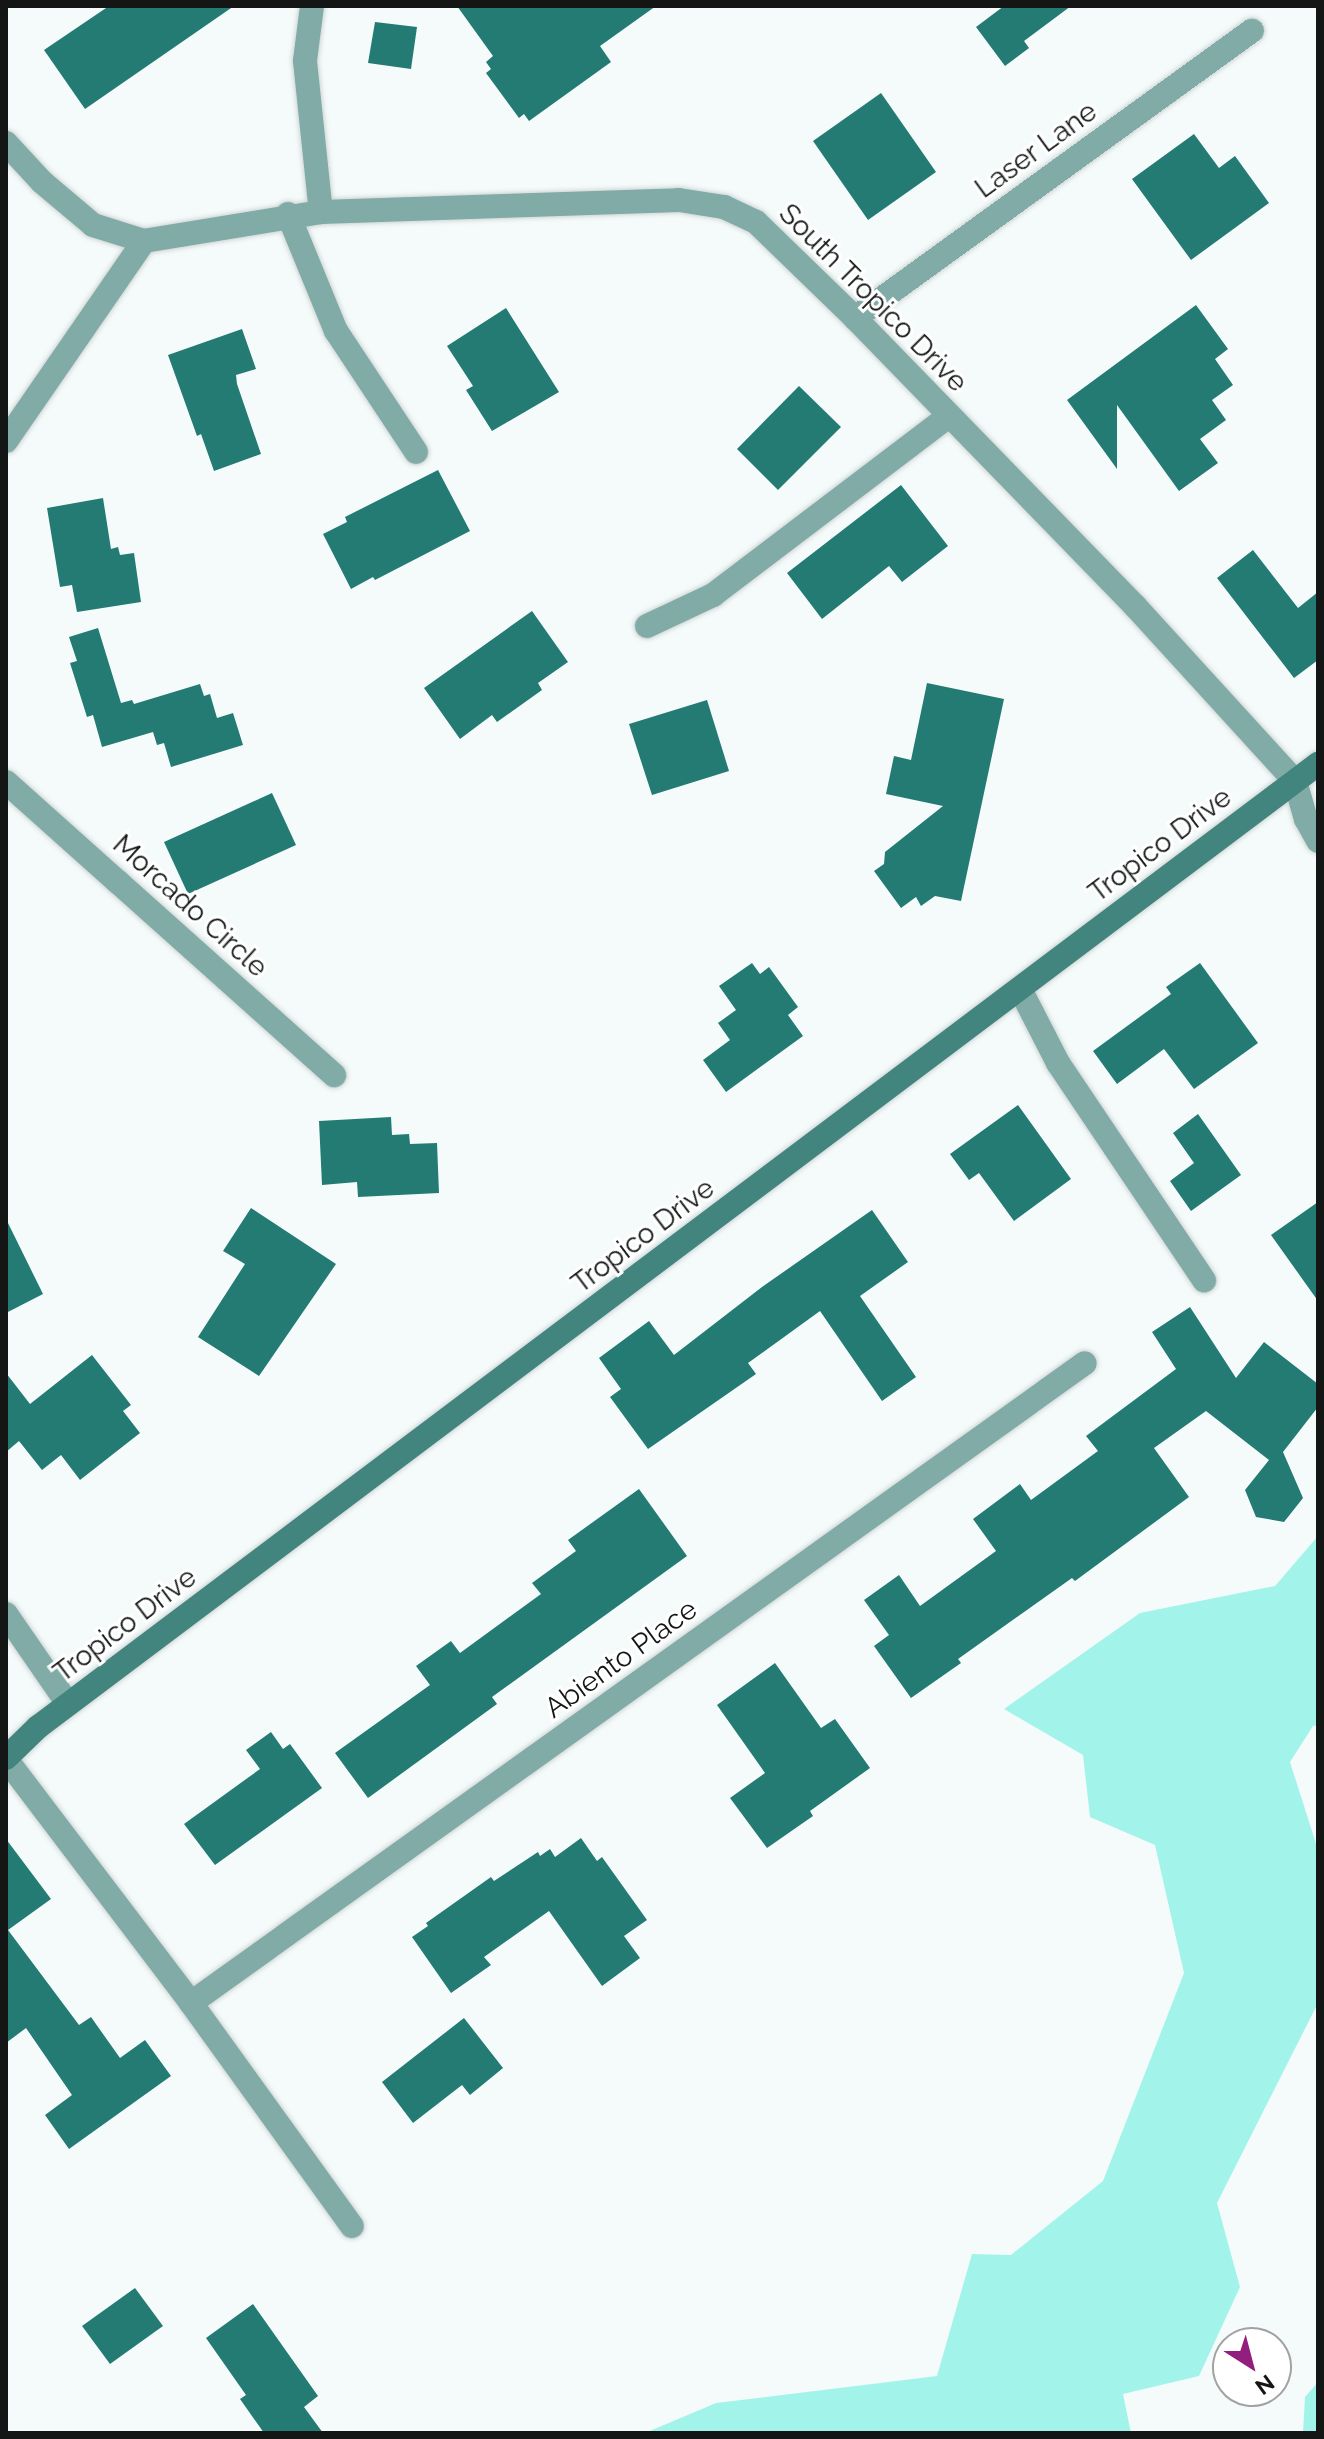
<!DOCTYPE html>
<style>
body{margin:0}
#map{position:relative;width:1324px;height:2439px;overflow:hidden;background:#f4fbfa;font-family:Raleway,sans-serif}
div>[style]{position:absolute}
.green>*{inset:0;background:#a2f4ea}
.building>*{inset:0;background:#237b74}
.roads{filter:drop-shadow(0 0 2px #d0d6d6) drop-shadow(0 0 2px #d0d6d6)}
.lane>*{height:24px;margin:-12px;padding:0 12px;transform-origin:12px;border-radius:12px;background:#81aba6}
.street>*{height:24px;margin:-12px;padding:0 12px;transform-origin:12px;border-radius:12px;background:#81aba6}
.secondary>*{height:24px;margin:-12px;padding:0 12px;transform-origin:12px;border-radius:12px;background:#41857e}
span{translate:-50% -50%;white-space:nowrap;text-align:center;line-height:1.15;-webkit-text-stroke:6px #fff;paint-order:stroke}
.street-label{font-size:28px;color:#141616}
.frame{position:absolute;inset:0;border:8px solid #141616;pointer-events:none}
.north{position:absolute;left:1212px;top:2327px;width:80px;height:80px;box-sizing:border-box;background:#fff;border:2px solid #a1a2a2;border-radius:50%;rotate:144deg;font-size:22px;font-weight:700;line-height:32px;text-align:center;color:#141616}
.north::after{content:'';display:block;margin:auto;width:28px;height:36px;background:#921e7d;clip-path:polygon(50% 0,100% 100%,50% 72%,0 100%)}
</style>
<div id="map">
<div class="green">
<div style="clip-path:polygon(1318px 1536px,1318px 1725px,1313px 1726px,1290px 1762px,1318px 1850px,1318px 2003px,1217px 2203px,1240px 2287px,1199px 2376px,1123px 2394px,1131px 2433px,645px 2433px,716px 2403px,937px 2376px,972px 2254px,1011px 2255px,1103px 2181px,1184px 1973px,1155px 1845px,1090px 1817px,1083px 1755px,1004px 1709px,1140px 1613px,1275px 1586px)"></div>
<div style="clip-path:polygon(1318px 2382px,1318px 2433px,1303px 2433px,1305px 2397px)"></div>
</div>
<div class="building">
<div style="clip-path:polygon(109px 6px,234px 6px,85px 109px,44px 50px)"></div>
<div style="clip-path:polygon(457px 6px,656px 6px,600px 46px,611px 62px,529px 121px,524px 114px,519px 118px,486px 73px,491px 69px,486px 62px,493px 56px)"></div>
<div style="clip-path:polygon(1004px 6px,1071px 6px,1024px 41px,1029px 48px,1005px 66px,976px 27px)"></div>
<div style="clip-path:polygon(375px 22px,417px 27px,411px 69px,368px 63px)"></div>
<div style="clip-path:polygon(881px 93px,936px 172px,868px 220px,813px 141px)"></div>
<div style="clip-path:polygon(1194px 134px,1219px 168px,1235px 156px,1269px 203px,1191px 260px,1132px 179px)"></div>
<div style="clip-path:polygon(1196px 305px,1228px 349px,1215px 359px,1233px 385px,1212px 400px,1226px 420px,1200px 439px,1218px 463px,1179px 491px,1117px 405px,1117px 469px,1067px 400px)"></div>
<div style="clip-path:polygon(506px 308px,559px 392px,492px 431px,466px 390px,473px 386px,447px 346px)"></div>
<div style="clip-path:polygon(242px 329px,256px 369px,236px 375px,237px 384px,261px 454px,214px 471px,201px 434px,197px 436px,168px 355px)"></div>
<div style="clip-path:polygon(799px 386px,841px 427px,778px 490px,737px 449px)"></div>
<div style="clip-path:polygon(438px 470px,470px 531px,375px 580px,373px 577px,351px 589px,323px 534px,347px 522px,345px 517px)"></div>
<div style="clip-path:polygon(901px 485px,948px 546px,902px 582px,889px 566px,822px 619px,787px 573px)"></div>
<div style="clip-path:polygon(103px 498px,111px 549px,118px 547px,120px 555px,134px 553px,141px 602px,77px 612px,72px 585px,60px 587px,47px 508px)"></div>
<div style="clip-path:polygon(1253px 550px,1298px 608px,1318px 592px,1318px 660px,1294px 678px,1217px 578px)"></div>
<div style="clip-path:polygon(532px 611px,568px 662px,538px 683px,542px 690px,497px 722px,492px 715px,460px 739px,424px 688px)"></div>
<div style="clip-path:polygon(98px 628px,121px 703px,132px 700px,134px 704px,200px 684px,204px 696px,210px 694px,217px 718px,233px 713px,243px 745px,171px 767px,164px 743px,157px 745px,153px 732px,102px 747px,93px 715px,87px 717px,70px 663px,77px 661px,69px 637px)"></div>
<div style="clip-path:polygon(927px 683px,1004px 699px,961px 901px,935px 896px,921px 906px,916px 897px,901px 908px,874px 871px,884px 864px,885px 852px,943px 806px,886px 794px,894px 756px,911px 760px)"></div>
<div style="clip-path:polygon(707px 700px,729px 771px,652px 795px,629px 724px)"></div>
<div style="clip-path:polygon(272px 793px,296px 845px,188px 894px,164px 842px)"></div>
<div style="clip-path:polygon(752px 963px,760px 974px,769px 967px,798px 1007px,788px 1015px,803px 1036px,726px 1092px,703px 1060px,730px 1040px,718px 1023px,736px 1010px,719px 986px)"></div>
<div style="clip-path:polygon(1200px 963px,1258px 1043px,1194px 1089px,1164px 1049px,1117px 1084px,1093px 1051px,1171px 994px,1166px 987px)"></div>
<div style="clip-path:polygon(1018px 1105px,1071px 1179px,1014px 1221px,979px 1173px,969px 1180px,950px 1154px)"></div>
<div style="clip-path:polygon(1198px 1114px,1241px 1175px,1191px 1211px,1170px 1181px,1194px 1163px,1173px 1133px)"></div>
<div style="clip-path:polygon(391px 1117px,392px 1135px,409px 1134px,410px 1144px,437px 1143px,439px 1193px,358px 1197px,357px 1182px,322px 1185px,319px 1121px)"></div>
<div style="clip-path:polygon(1318px 1202px,1318px 1301px,1271px 1235px)"></div>
<div style="clip-path:polygon(251px 1208px,336px 1264px,259px 1376px,198px 1337px,245px 1264px,223px 1251px)"></div>
<div style="clip-path:polygon(872px 1210px,908px 1262px,860px 1296px,916px 1377px,882px 1401px,820px 1311px,748px 1363px,756px 1374px,648px 1449px,610px 1397px,621px 1389px,599px 1358px,649px 1321px,674px 1355px,762px 1287px)"></div>
<div style="clip-path:polygon(6px 1219px,43px 1294px,6px 1313px)"></div>
<div style="clip-path:polygon(1190px 1307px,1236px 1378px,1264px 1342px,1318px 1384px,1318px 1407px,1283px 1452px,1303px 1498px,1284px 1522px,1256px 1517px,1245px 1490px,1269px 1460px,1206px 1411px,1154px 1448px,1189px 1497px,1075px 1581px,1072px 1578px,958px 1659px,961px 1663px,911px 1698px,874px 1646px,889px 1635px,864px 1600px,899px 1575px,920px 1606px,996px 1551px,973px 1519px,1020px 1484px,1031px 1500px,1098px 1451px,1086px 1436px,1176px 1369px,1152px 1332px)"></div>
<div style="clip-path:polygon(92px 1355px,131px 1405px,123px 1411px,140px 1433px,80px 1480px,61px 1455px,42px 1470px,19px 1441px,6px 1452px,6px 1373px,30px 1404px)"></div>
<div style="clip-path:polygon(639px 1489px,687px 1556px,492px 1697px,497px 1704px,368px 1798px,335px 1753px,430px 1685px,416px 1666px,451px 1641px,460px 1653px,541px 1594px,532px 1583px,576px 1551px,568px 1540px)"></div>
<div style="clip-path:polygon(775px 1663px,821px 1728px,835px 1719px,870px 1768px,810px 1811px,813px 1816px,767px 1848px,730px 1798px,765px 1773px,717px 1705px)"></div>
<div style="clip-path:polygon(271px 1732px,283px 1749px,290px 1744px,322px 1788px,215px 1865px,184px 1824px,260px 1769px,246px 1750px)"></div>
<div style="clip-path:polygon(581px 1838px,597px 1861px,602px 1857px,647px 1920px,624px 1936px,640px 1958px,602px 1986px,549px 1911px,484px 1957px,491px 1965px,451px 1993px,412px 1937px,428px 1926px,426px 1923px,491px 1877px,494px 1881px,538px 1852px,540px 1856px,550px 1849px,555px 1857px)"></div>
<div style="clip-path:polygon(6px 1839px,51px 1899px,8px 1930px,79px 2025px,91px 2017px,120px 2058px,145px 2040px,171px 2076px,69px 2149px,45px 2115px,72px 2095px,26px 2028px,6px 2043px)"></div>
<div style="clip-path:polygon(464px 2018px,503px 2068px,470px 2095px,462px 2085px,413px 2123px,382px 2082px)"></div>
<div style="clip-path:polygon(135px 2288px,163px 2326px,110px 2364px,82px 2326px)"></div>
<div style="clip-path:polygon(253px 2304px,318px 2396px,304px 2407px,323px 2433px,264px 2433px,240px 2399px,246px 2395px,206px 2338px)"></div>
</div>
<div class="roads">
<div class="lane">
<div style="left:288px;top:214px;width:126px;rotate:67.7deg"></div>
<div style="left:336px;top:331px;width:145px;rotate:56.5deg"></div>
<div style="left:647px;top:626px;width:73px;rotate:-25.2deg"></div>
<div style="left:713px;top:595px;width:296px;rotate:-37.2deg"></div>
<div style="left:1295px;top:781px;width:40px;rotate:74deg"></div>
<div style="left:1306px;top:819px;width:25px;rotate:61deg"></div>
<div style="left:118px;top:882px;width:290px;rotate:41.8deg"></div>
<div style="left:1020px;top:989px;width:83px;rotate:62.8deg"></div>
<div style="left:1058px;top:1063px;width:262px;rotate:56.1deg"></div>
<div style="left:6px;top:1614px;width:109px;rotate:55.4deg"></div>
</div>
<div class="street">
<div style="left:312px;top:6px;width:55px;rotate:97.3deg"></div>
<div style="left:305px;top:61px;width:152px;rotate:84deg"></div>
<div style="left:6px;top:143px;width:53px;rotate:47.3deg"></div>
<div style="left:42px;top:182px;width:67px;rotate:40.1deg"></div>
<div style="left:93px;top:225px;width:53px;rotate:17.4deg"></div>
<div style="left:144px;top:241px;width:179px;rotate:-9.3deg"></div>
<div style="left:321px;top:212px;width:358px;rotate:-1.9deg"></div>
<div style="left:679px;top:200px;width:46px;rotate:8.8deg"></div>
<div style="left:724px;top:207px;width:35px;rotate:25deg"></div>
<div style="left:756px;top:222px;width:138px;rotate:44.1deg"></div>
<div style="left:855px;top:318px;width:402px;rotate:45.8deg"></div>
<div style="left:1135px;top:606px;width:237px;rotate:47.6deg"></div>
<div style="left:855px;top:318px;width:490px;rotate:-35.9deg"></div>
<div style="left:6px;top:441px;width:243px;rotate:-55.4deg"></div>
<div style="left:6px;top:782px;width:150px;rotate:41.8deg"></div>
<div style="left:6px;top:1759px;width:306px;rotate:52.8deg"></div>
<div style="left:191px;top:2003px;width:275px;rotate:54.2deg"></div>
<div style="left:191px;top:2003px;width:1099px;rotate:-35.6deg"></div>
</div>
<div class="secondary">
<div style="left:6px;top:1758px;width:45px;rotate:-44.1deg"></div>
<div style="left:38px;top:1727px;width:1602px;rotate:-36.96deg"></div>
</div>
</div>
<div class="street-label">
<span style="left:1036px;top:150px;rotate:-36deg">Laser Lane</span>
<span style="left:873px;top:298px;rotate:45deg">South Tropico Drive</span>
<span style="left:1160px;top:845px;rotate:-37deg">Tropico Drive</span>
<span style="left:190px;top:906px;rotate:42deg">Morcado Circle</span>
<span style="left:643px;top:1236px;rotate:-37deg">Tropico Drive</span>
<span style="left:125px;top:1625px;rotate:-37deg">Tropico Drive</span>
<span style="left:621px;top:1659px;rotate:-36deg">Abiento Place</span>
</div>
<div class="frame"></div>
<div class="north">N</div>
</div>
